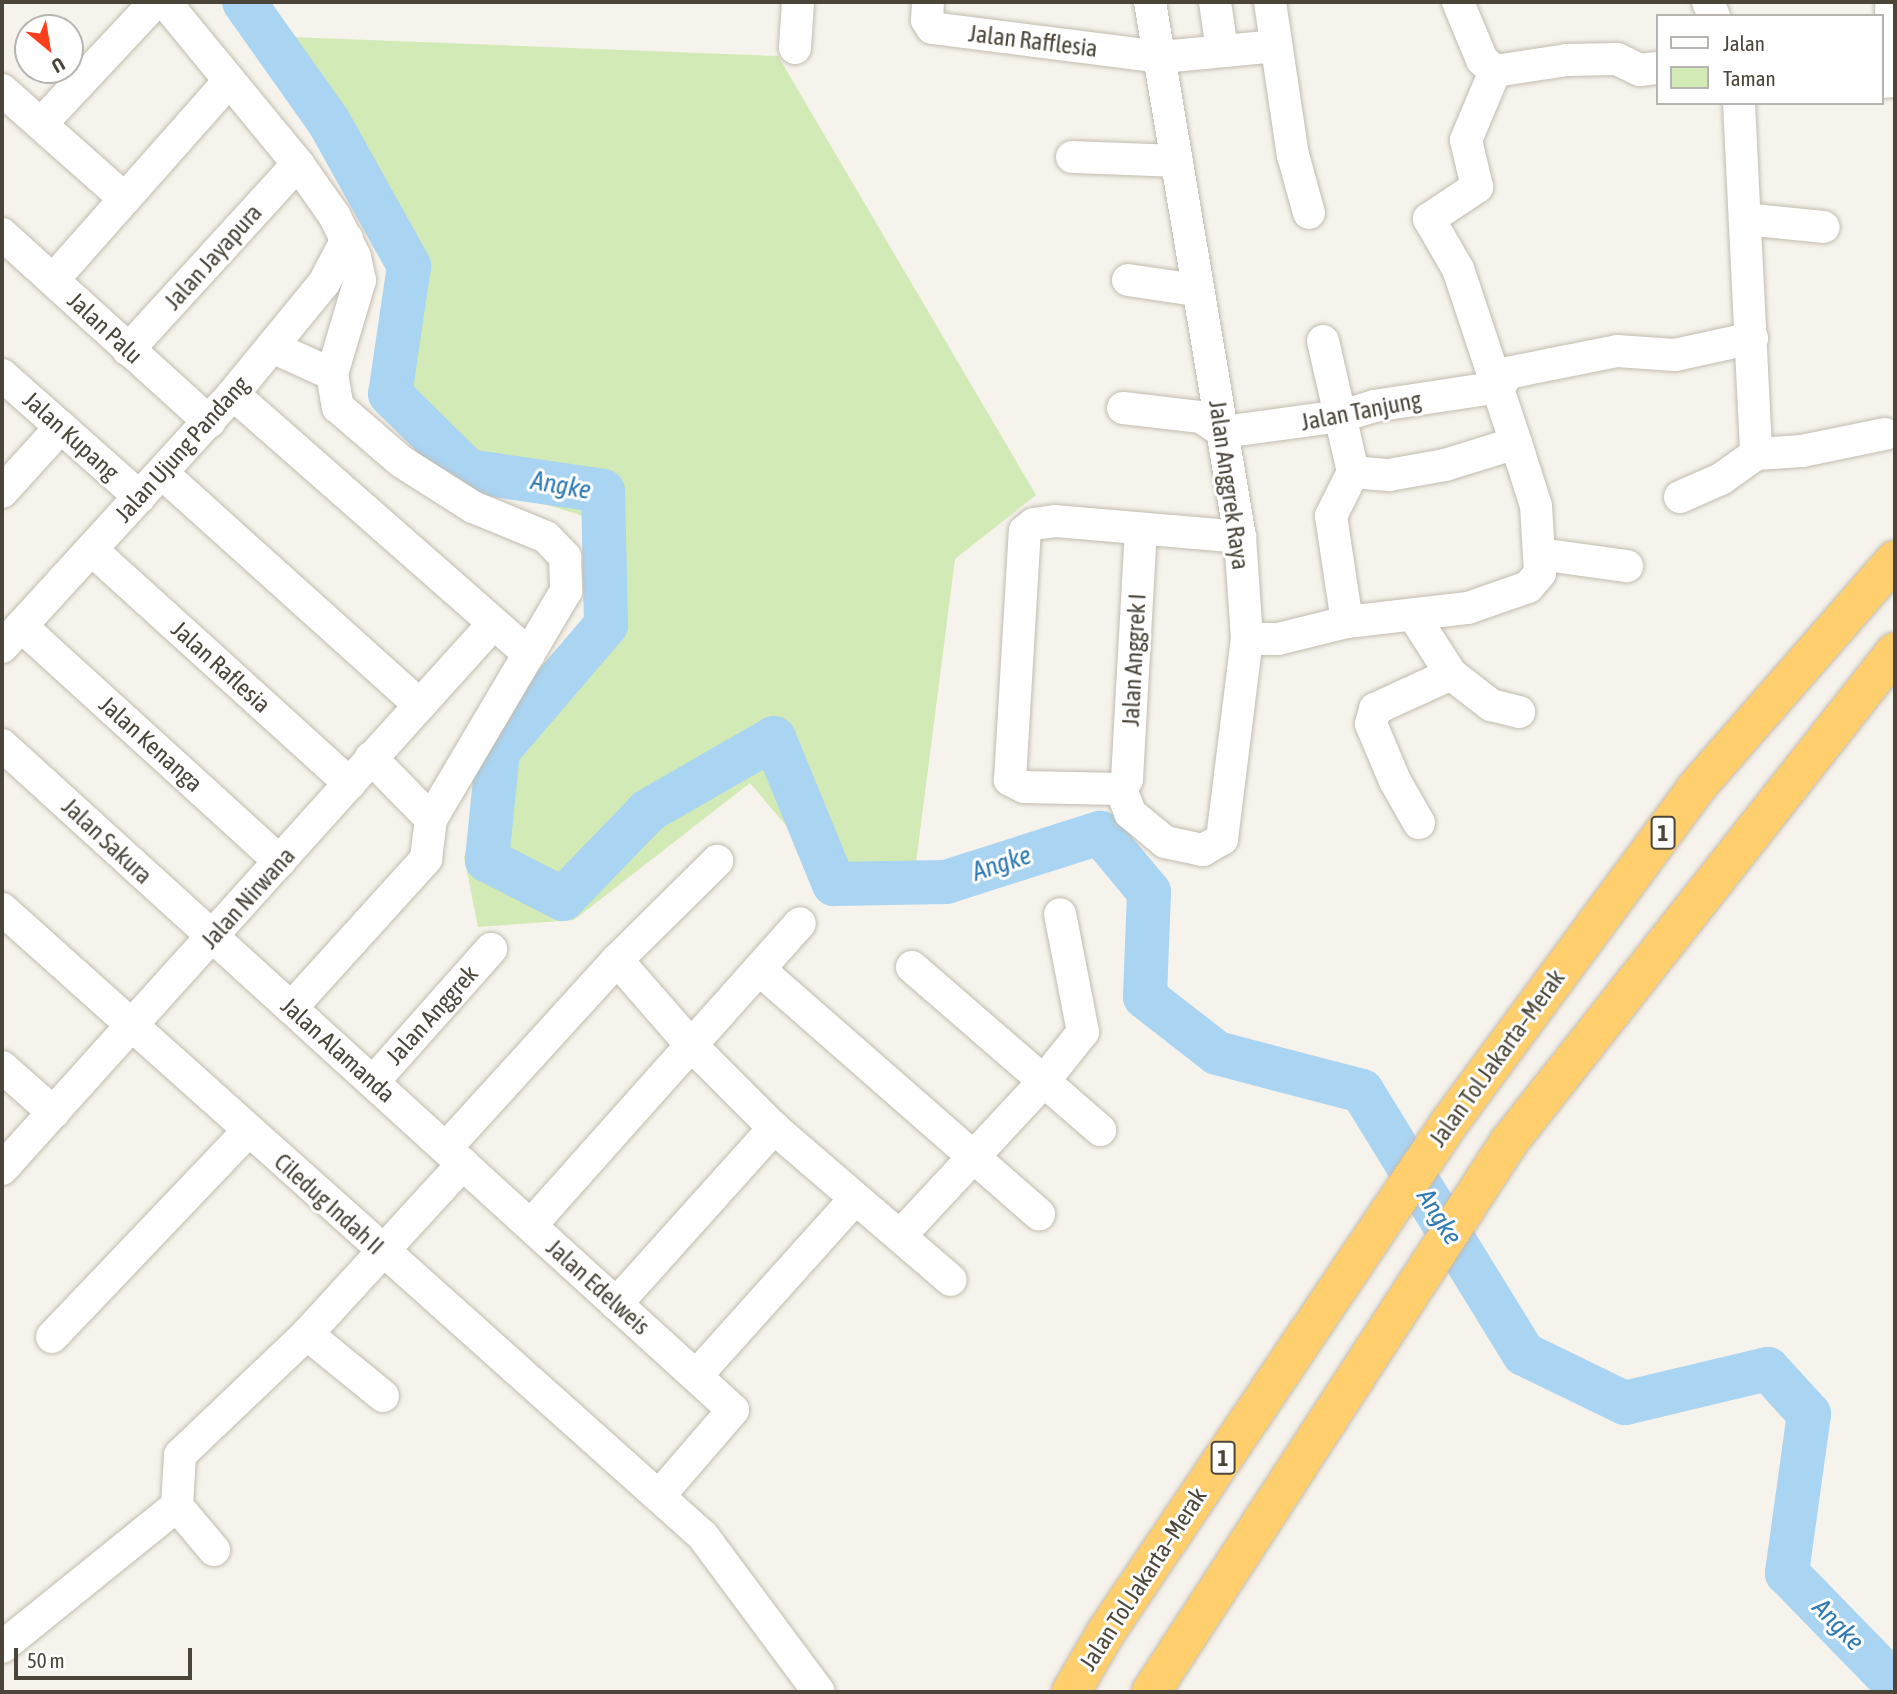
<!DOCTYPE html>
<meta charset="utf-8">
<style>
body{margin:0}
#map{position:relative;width:1897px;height:1694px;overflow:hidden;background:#f6f3ec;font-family:"Asap Condensed",sans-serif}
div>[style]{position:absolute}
.green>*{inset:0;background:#d2eab5}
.river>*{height:44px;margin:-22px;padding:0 22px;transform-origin:22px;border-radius:22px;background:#a9d4f2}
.roads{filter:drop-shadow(0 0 2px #c2bbae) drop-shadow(0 0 2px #c2bbae)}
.minor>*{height:32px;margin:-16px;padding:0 16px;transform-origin:16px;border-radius:16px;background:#fff}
.highway>*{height:38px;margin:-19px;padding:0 19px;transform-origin:19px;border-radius:19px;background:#ffcf6e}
span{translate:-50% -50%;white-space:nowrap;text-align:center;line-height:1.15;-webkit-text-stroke:6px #fff;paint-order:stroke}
.shield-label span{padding:2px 5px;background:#fff;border:2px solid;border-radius:5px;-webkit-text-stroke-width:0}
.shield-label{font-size:23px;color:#4b4439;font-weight:700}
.street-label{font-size:24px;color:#4b4439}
.water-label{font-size:26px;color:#2e7ab2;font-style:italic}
.frame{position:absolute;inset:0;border:4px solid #4b4439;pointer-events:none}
.legend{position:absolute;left:1656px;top:14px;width:228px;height:91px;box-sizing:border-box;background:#fff;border:2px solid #b7b4b0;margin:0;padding:9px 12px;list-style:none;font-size:21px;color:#4b4439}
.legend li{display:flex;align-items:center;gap:14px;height:35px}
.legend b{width:35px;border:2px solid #b7b4b0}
.north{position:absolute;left:14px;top:14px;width:70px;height:70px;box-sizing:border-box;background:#fff;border:2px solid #b7b4b0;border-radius:50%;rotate:150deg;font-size:19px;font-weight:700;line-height:28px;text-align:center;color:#4b4439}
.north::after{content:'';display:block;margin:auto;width:24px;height:32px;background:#fc3f1d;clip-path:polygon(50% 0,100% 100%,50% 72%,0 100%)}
.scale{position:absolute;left:14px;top:1648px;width:178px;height:32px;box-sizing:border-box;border:4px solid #4b4439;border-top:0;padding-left:9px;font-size:21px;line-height:24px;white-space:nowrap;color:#4b4439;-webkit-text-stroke:5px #fff;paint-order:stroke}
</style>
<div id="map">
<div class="green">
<div style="clip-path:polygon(265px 36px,778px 56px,1036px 495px,955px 559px,913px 886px,844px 894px,750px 783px,574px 920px,478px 927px,464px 857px,540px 716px,610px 616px,599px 521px,429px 468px,401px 386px,427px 273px)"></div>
</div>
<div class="river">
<div style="left:244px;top:2px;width:147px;rotate:54.7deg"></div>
<div style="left:329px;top:122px;width:165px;rotate:60.9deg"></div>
<div style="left:409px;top:266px;width:129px;rotate:98.4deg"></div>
<div style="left:390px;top:394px;width:110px;rotate:44.6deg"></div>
<div style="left:468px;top:471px;width:136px;rotate:8.4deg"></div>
<div style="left:603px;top:491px;width:134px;rotate:88.7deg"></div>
<div style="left:606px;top:625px;width:166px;rotate:130.6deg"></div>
<div style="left:498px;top:751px;width:110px;rotate:95.8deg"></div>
<div style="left:487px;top:860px;width:85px;rotate:27.2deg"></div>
<div style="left:563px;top:899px;width:124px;rotate:-46deg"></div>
<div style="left:649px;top:810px;width:144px;rotate:-29.9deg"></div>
<div style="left:774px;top:738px;width:158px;rotate:67.7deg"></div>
<div style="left:834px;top:884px;width:112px;rotate:-1deg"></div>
<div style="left:946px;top:882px;width:162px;rotate:-17.7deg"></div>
<div style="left:1100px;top:833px;width:77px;rotate:50.3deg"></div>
<div style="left:1149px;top:892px;width:105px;rotate:92.2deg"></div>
<div style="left:1145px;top:997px;width:91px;rotate:37.9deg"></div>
<div style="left:1217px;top:1053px;width:150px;rotate:14.7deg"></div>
<div style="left:1362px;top:1091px;width:309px;rotate:58.4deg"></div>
<div style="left:1524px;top:1354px;width:112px;rotate:25.9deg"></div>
<div style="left:1625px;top:1403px;width:147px;rotate:-13.4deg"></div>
<div style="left:1768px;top:1369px;width:61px;rotate:47.7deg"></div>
<div style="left:1809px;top:1414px;width:161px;rotate:97.9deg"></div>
<div style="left:1787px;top:1573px;width:155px;rotate:45.8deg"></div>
</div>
<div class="roads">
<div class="minor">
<div style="left:165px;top:2px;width:210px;rotate:50.6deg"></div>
<div style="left:298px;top:164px;width:62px;rotate:54.8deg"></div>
<div style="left:334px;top:215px;width:47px;rotate:63.4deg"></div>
<div style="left:355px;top:257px;width:24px;rotate:78deg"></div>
<div style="left:360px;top:280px;width:98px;rotate:106.6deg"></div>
<div style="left:332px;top:374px;width:34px;rotate:80deg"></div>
<div style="left:338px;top:407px;width:84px;rotate:40.7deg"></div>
<div style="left:402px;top:462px;width:84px;rotate:32.4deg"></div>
<div style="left:473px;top:507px;width:79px;rotate:22.3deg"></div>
<div style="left:546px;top:537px;width:28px;rotate:46deg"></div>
<div style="left:565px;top:557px;width:34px;rotate:88deg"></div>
<div style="left:566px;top:591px;width:265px;rotate:120.6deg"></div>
<div style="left:928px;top:2px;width:18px;rotate:93deg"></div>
<div style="left:927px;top:20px;width:9px;rotate:58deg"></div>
<div style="left:932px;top:28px;width:232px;rotate:7.2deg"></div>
<div style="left:1162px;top:57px;width:115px;rotate:-5.5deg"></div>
<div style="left:1215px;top:2px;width:49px;rotate:81.7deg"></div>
<div style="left:1270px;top:2px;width:155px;rotate:81.5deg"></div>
<div style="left:1293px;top:155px;width:60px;rotate:74.6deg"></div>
<div style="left:1458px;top:2px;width:63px;rotate:67.5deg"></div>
<div style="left:1482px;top:60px;width:17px;rotate:40deg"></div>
<div style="left:1495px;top:71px;width:73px;rotate:-8.7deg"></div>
<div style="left:1567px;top:60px;width:50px;rotate:-1.1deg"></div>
<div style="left:1617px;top:59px;width:25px;rotate:26deg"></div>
<div style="left:1640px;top:70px;width:17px;rotate:-7deg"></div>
<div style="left:1708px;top:2px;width:15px;rotate:67deg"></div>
<div style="left:795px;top:48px;width:46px;rotate:-86.3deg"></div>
<div style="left:1881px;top:82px;width:11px;rotate:-5deg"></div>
<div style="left:1892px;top:81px;width:79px;rotate:-90.7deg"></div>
<div style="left:2px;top:90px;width:164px;rotate:41.5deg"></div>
<div style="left:1739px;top:103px;width:351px;rotate:87.2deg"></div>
<div style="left:41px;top:124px;width:167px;rotate:-46.9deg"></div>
<div style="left:1072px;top:157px;width:104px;rotate:2.2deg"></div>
<div style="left:1745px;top:219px;width:79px;rotate:5.8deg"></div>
<div style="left:2px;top:234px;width:280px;rotate:42.2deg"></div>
<div style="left:53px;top:280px;width:266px;rotate:-48.5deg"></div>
<div style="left:1128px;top:280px;width:69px;rotate:8.4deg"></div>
<div style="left:1323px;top:341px;width:134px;rotate:77.1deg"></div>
<div style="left:1353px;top:472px;width:49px;rotate:116.6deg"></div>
<div style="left:1331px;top:516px;width:107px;rotate:81.4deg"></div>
<div style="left:272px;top:347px;width:66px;rotate:24.2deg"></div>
<div style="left:128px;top:350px;width:252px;rotate:-47.6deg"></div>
<div style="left:2px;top:375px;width:184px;rotate:41.5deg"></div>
<div style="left:1499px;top:387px;width:17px;rotate:-57deg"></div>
<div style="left:1508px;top:373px;width:45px;rotate:-11.6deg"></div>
<div style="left:1552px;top:364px;width:66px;rotate:-11.3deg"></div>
<div style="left:1617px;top:351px;width:58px;rotate:3.9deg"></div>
<div style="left:1675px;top:355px;width:79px;rotate:-12.4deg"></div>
<div style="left:233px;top:394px;width:394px;rotate:41.3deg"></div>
<div style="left:1123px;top:408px;width:79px;rotate:6.6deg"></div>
<div style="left:1201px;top:417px;width:27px;rotate:34deg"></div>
<div style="left:1223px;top:432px;width:120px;rotate:-7.7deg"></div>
<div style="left:1342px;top:416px;width:34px;rotate:-17deg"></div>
<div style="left:1374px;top:406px;width:126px;rotate:-8.6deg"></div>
<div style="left:1353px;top:472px;width:36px;rotate:5deg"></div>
<div style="left:1389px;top:475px;width:57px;rotate:-10.1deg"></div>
<div style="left:1445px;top:465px;width:74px;rotate:-17.2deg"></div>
<div style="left:162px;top:473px;width:347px;rotate:42deg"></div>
<div style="left:2px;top:492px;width:88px;rotate:-47.8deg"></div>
<div style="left:1680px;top:497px;width:45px;rotate:-23.7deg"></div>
<div style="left:1721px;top:479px;width:43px;rotate:-35.5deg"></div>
<div style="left:1756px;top:454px;width:46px;rotate:-3.7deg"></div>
<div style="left:1802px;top:451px;width:85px;rotate:-11.6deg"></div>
<div style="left:92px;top:550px;width:348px;rotate:42.2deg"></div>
<div style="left:1540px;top:554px;width:88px;rotate:7.9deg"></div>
<div style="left:1414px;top:616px;width:69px;rotate:57.5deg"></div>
<div style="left:1451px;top:674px;width:51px;rotate:37.8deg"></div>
<div style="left:1491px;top:705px;width:29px;rotate:14deg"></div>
<div style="left:21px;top:626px;width:350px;rotate:42.3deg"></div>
<div style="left:1247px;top:639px;width:31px"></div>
<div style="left:1278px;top:639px;width:71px;rotate:-13.8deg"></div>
<div style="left:1347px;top:622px;width:122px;rotate:-6.6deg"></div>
<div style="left:1468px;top:608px;width:64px;rotate:-19.3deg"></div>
<div style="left:1528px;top:587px;width:18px;rotate:-49deg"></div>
<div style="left:1540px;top:573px;width:67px;rotate:-93.4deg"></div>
<div style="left:1536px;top:506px;width:66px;rotate:-107.6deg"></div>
<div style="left:1516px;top:443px;width:183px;rotate:-108.4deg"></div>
<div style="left:1458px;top:269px;width:58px;rotate:-120.1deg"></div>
<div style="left:1429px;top:219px;width:58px;rotate:-33.7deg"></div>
<div style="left:1477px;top:187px;width:48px;rotate:-103.2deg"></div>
<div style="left:1466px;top:140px;width:75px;rotate:-67.2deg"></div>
<div style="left:2px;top:647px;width:343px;rotate:-47.6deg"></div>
<div style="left:233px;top:394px;width:144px;rotate:-50.7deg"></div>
<div style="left:324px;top:283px;width:50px;rotate:-62.4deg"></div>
<div style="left:2px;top:745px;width:988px;rotate:42.29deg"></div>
<div style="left:733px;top:1410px;width:112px;rotate:130.7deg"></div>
<div style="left:1121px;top:789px;width:26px;rotate:69deg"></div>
<div style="left:1130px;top:813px;width:45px;rotate:39.6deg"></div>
<div style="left:1165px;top:842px;width:39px;rotate:12deg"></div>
<div style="left:1203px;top:850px;width:22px;rotate:-30deg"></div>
<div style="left:1222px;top:839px;width:202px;rotate:-82.9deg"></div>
<div style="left:1247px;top:639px;width:102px;rotate:-93.9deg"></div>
<div style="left:1240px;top:537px;width:543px;rotate:-99.55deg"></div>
<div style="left:1121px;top:789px;width:97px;rotate:-178.8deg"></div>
<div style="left:1024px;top:787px;width:16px;rotate:-153deg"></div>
<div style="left:1010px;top:780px;width:249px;rotate:-86.6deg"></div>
<div style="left:1025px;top:531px;width:11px;rotate:-38deg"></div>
<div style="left:1034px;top:524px;width:21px;rotate:-8deg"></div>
<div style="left:1055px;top:521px;width:186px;rotate:4.9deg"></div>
<div style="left:1121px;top:789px;width:12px;rotate:-59deg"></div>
<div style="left:1127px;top:779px;width:250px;rotate:-86.8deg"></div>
<div style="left:1419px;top:823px;width:48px;rotate:-119.7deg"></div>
<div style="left:1395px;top:781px;width:62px;rotate:-112.8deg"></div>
<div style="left:1371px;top:724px;width:16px;rotate:-75deg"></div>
<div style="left:1375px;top:709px;width:84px;rotate:-24.7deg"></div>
<div style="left:2px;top:909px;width:940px;rotate:41.81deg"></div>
<div style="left:703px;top:1536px;width:194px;rotate:53.4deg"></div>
<div style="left:617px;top:960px;width:116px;rotate:48.9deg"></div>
<div style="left:693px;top:1047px;width:115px;rotate:45deg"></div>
<div style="left:774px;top:1128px;width:233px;rotate:40.7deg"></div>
<div style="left:912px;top:967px;width:249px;rotate:40.9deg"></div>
<div style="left:760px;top:970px;width:371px;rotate:41.2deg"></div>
<div style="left:292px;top:1007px;width:200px;rotate:-47.8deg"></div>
<div style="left:426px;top:859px;width:40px;rotate:-82.9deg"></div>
<div style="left:431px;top:819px;width:86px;rotate:-134.5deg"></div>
<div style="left:2px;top:1067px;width:69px;rotate:41.5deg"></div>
<div style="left:373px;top:1082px;width:178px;rotate:-48.4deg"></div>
<div style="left:446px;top:1148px;width:254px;rotate:-47.7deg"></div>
<div style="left:617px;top:960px;width:141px;rotate:-44.7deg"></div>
<div style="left:2px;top:1169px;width:732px;rotate:-47.99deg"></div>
<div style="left:531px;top:1225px;width:404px;rotate:-48.3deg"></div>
<div style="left:900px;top:1236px;width:210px;rotate:-47.1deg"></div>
<div style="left:1043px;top:1082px;width:64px;rotate:-51.3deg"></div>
<div style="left:1083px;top:1032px;width:120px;rotate:-101deg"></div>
<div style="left:616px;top:1304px;width:237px;rotate:-48.1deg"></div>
<div style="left:307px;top:1334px;width:98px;rotate:39.2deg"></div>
<div style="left:52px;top:1337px;width:284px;rotate:-46.4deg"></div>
<div style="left:696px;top:1376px;width:238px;rotate:-48.1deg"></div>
<div style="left:214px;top:1550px;width:57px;rotate:-130.1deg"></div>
<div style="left:177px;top:1506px;width:51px;rotate:-86.6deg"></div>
<div style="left:180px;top:1455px;width:175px;rotate:-43.6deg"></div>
<div style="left:307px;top:1334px;width:231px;rotate:-47.5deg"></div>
<div style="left:2px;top:1647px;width:225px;rotate:-38.9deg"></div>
</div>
<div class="highway">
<div style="left:1071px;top:1692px;width:69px;rotate:-59.7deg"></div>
<div style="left:1106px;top:1632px;width:615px;rotate:-56deg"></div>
<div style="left:1450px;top:1122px;width:415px;rotate:-53.6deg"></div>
<div style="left:1696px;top:788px;width:303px;rotate:-48.9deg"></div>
<div style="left:1151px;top:1692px;width:656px;rotate:-56.94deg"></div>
<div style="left:1509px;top:1142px;width:624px;rotate:-51.77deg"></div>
</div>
</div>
<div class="shield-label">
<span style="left:1663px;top:833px">1</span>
<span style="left:1223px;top:1458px">1</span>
</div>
<div class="street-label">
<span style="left:1033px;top:41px;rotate:7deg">Jalan Rafflesia</span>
<span style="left:213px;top:257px;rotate:-48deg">Jalan Jayapura</span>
<span style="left:105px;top:328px;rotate:43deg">Jalan Palu</span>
<span style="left:1361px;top:411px;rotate:-11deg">Jalan Tanjung</span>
<span style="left:71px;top:436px;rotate:42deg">Jalan Kupang</span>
<span style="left:182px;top:449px;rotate:-48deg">Jalan Ujung Pandang</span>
<span style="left:1229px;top:485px;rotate:82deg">Jalan Anggrek Raya</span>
<span style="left:1134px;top:660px;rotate:-87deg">Jalan Anggrek I</span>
<span style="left:221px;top:667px;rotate:42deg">Jalan Raflesia</span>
<span style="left:151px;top:744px;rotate:42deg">Jalan Kenanga</span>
<span style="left:107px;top:841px;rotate:43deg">Jalan Sakura</span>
<span style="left:248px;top:898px;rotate:-48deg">Jalan Nirwana</span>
<span style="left:432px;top:1015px;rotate:-48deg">Jalan Anggrek</span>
<span style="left:338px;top:1050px;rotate:42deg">Jalan Alamanda</span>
<span style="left:1497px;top:1058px;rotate:-54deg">Jalan Tol Jakarta–Merak</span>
<span style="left:329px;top:1204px;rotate:42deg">Ciledug Indah II</span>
<span style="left:598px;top:1287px;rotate:42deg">Jalan Edelweis</span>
<span style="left:1143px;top:1579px;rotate:-57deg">Jalan Tol Jakarta–Merak</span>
</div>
<div class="water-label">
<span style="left:561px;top:486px;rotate:10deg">Angke</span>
<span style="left:1002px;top:864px;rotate:-18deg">Angke</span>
<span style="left:1439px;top:1217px;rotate:58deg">Angke</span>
<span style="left:1838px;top:1625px;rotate:46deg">Angke</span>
</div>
<div class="frame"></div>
<ul class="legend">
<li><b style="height:9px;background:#fff"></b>Jalan</li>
<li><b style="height:19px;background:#d2eab5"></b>Taman</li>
</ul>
<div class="north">U</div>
<div class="scale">50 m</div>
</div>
